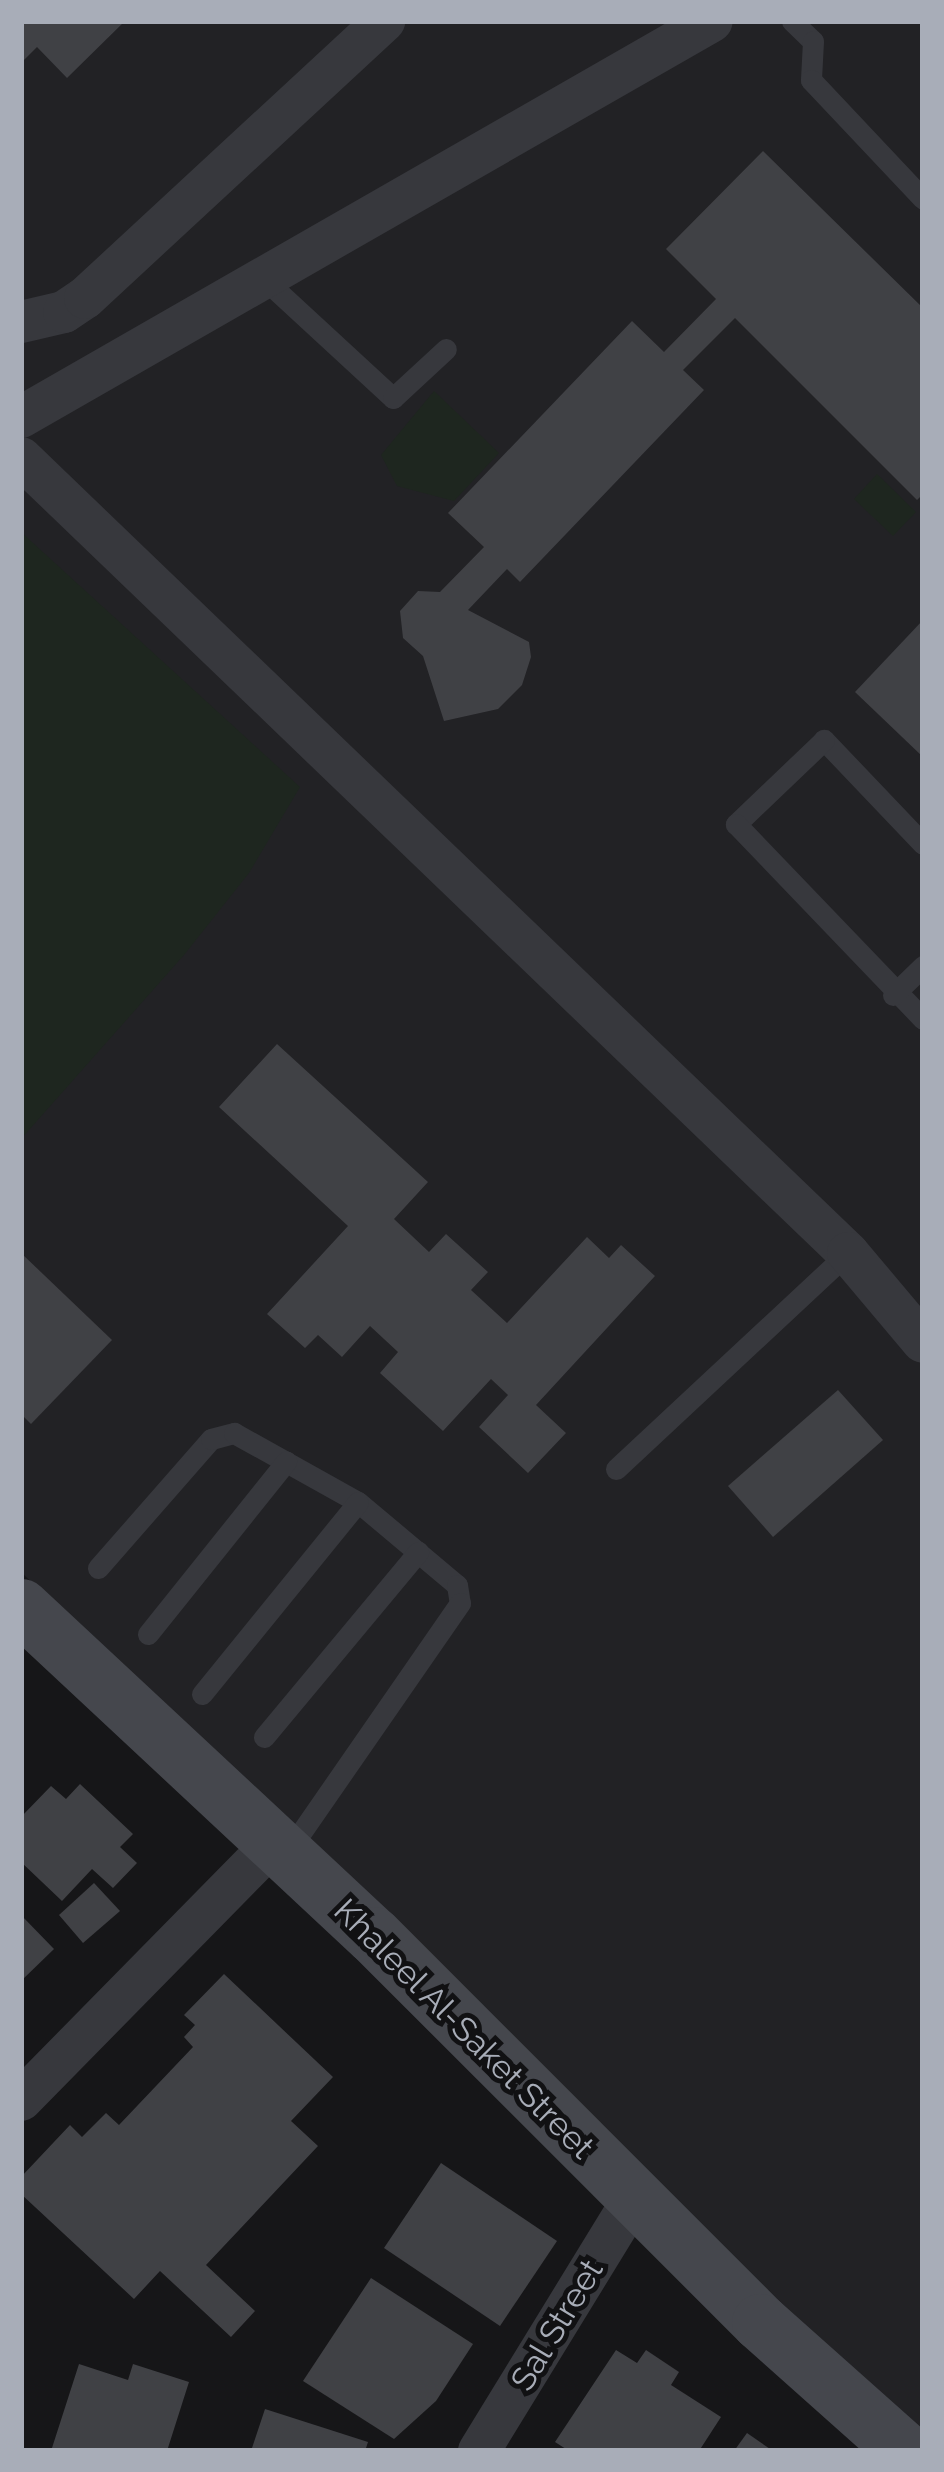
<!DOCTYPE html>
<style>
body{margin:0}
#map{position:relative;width:944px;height:2472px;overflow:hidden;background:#161618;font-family:Raleway,sans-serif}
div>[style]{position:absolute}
.built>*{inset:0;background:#222225}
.green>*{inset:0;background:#1e261f}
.building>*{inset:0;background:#404145}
.lane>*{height:21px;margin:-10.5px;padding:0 10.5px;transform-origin:10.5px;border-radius:10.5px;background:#37383d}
.street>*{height:42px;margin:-21px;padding:0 21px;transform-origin:21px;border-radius:21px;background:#37383d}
.secondary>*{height:57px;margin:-28.5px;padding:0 28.5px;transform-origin:28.5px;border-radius:28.5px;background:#45474d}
span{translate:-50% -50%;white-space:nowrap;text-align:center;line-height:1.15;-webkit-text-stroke:10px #111113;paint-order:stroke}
.street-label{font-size:33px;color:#a8adb8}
.frame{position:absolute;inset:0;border:24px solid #a8adb8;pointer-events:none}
</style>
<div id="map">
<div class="built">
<div style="clip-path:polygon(21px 21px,923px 21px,923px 2441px,21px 1572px)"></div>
</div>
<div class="green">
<div style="clip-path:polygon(434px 391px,499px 453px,454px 501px,397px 486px,381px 455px)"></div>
<div style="clip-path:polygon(877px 474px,916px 512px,893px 536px,854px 499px)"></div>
<div style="clip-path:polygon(21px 532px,300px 787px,249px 873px,184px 955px,21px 1139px)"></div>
</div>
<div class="building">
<div style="clip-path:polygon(21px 21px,125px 21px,67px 78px,37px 47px,21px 63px)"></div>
<div style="clip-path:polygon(763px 151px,923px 308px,923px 494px,917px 500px,735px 318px,683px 370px,704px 390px,520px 582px,507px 569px,468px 610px,529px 642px,531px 657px,522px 685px,498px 709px,444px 721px,423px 656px,403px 638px,400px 611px,418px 591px,440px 592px,484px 547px,448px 513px,632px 321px,664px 352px,716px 299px,666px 249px)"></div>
<div style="clip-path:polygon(923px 620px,923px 757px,855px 692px)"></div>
<div style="clip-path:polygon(277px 1044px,428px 1182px,394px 1219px,429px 1252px,446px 1234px,488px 1272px,471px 1290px,507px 1323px,587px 1237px,609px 1258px,621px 1245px,655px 1276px,536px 1405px,566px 1433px,528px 1473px,479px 1427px,508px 1395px,491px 1379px,443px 1431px,380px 1373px,398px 1352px,370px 1326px,342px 1357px,318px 1335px,305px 1348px,267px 1314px,348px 1226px,219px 1107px)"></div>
<div style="clip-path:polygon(21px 1253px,112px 1340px,31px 1424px,21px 1414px)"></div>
<div style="clip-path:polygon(838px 1390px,883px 1440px,773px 1537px,728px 1486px)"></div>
<div style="clip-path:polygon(80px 1784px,133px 1834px,120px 1847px,137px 1863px,113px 1888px,92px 1869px,62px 1901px,21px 1862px,21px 1817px,51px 1786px,66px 1799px)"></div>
<div style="clip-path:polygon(94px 1883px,120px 1911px,83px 1943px,59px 1915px)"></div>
<div style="clip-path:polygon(21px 1915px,54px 1949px,21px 1981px)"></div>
<div style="clip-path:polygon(224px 1974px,333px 2077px,291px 2121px,318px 2146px,206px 2265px,255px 2311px,231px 2337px,160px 2271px,134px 2299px,21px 2194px,21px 2177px,70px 2125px,82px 2137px,106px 2113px,119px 2125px,193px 2047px,184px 2037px,195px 2025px,184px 2015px)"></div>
<div style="clip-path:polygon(441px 2163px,557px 2241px,500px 2326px,384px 2248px)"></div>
<div style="clip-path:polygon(371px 2278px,473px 2344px,436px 2401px,394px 2439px,303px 2381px)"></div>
<div style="clip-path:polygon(616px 2350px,637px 2363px,646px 2350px,679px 2372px,671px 2385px,721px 2417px,699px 2451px,569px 2451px,555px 2442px)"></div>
<div style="clip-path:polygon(79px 2364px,128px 2380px,133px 2364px,189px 2382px,167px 2451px,51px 2451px)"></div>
<div style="clip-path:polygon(265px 2409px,368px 2442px,365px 2451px,251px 2451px)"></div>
<div style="clip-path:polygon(747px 2433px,773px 2451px,734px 2451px)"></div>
</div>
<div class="lane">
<div style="left:792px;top:21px;width:29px;rotate:44deg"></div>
<div style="left:813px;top:41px;width:39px;rotate:93deg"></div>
<div style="left:811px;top:80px;width:163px;rotate:46.7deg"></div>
<div style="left:263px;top:278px;width:177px;rotate:42.7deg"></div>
<div style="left:393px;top:398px;width:72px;rotate:-42.8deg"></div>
<div style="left:923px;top:844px;width:144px;rotate:-133.6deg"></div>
<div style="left:824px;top:740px;width:122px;rotate:136.3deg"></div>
<div style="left:736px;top:824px;width:270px;rotate:46.2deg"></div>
<div style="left:893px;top:995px;width:42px;rotate:-44deg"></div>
<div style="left:616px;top:1469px;width:317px;rotate:-43deg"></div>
<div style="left:98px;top:1568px;width:171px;rotate:-48.8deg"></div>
<div style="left:211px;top:1439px;width:24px;rotate:-15deg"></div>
<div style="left:234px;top:1433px;width:142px;rotate:29.1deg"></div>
<div style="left:358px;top:1502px;width:129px;rotate:40deg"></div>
<div style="left:457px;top:1585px;width:18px;rotate:81deg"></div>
<div style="left:460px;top:1603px;width:305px;rotate:124.7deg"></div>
<div style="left:148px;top:1634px;width:221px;rotate:-51.3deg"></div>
<div style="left:202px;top:1694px;width:247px;rotate:-50.9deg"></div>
<div style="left:264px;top:1737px;width:241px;rotate:-50.2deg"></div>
</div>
<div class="street">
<div style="left:21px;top:322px;width:44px;rotate:-13.1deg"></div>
<div style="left:64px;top:312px;width:25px;rotate:-34deg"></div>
<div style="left:85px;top:298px;width:408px;rotate:-42.8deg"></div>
<div style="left:21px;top:417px;width:796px;rotate:-29.82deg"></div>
<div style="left:21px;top:458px;width:1147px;rotate:43.87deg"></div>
<div style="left:848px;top:1253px;width:116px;rotate:49.9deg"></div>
<div style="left:21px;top:2100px;width:359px;rotate:-45.5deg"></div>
<div style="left:479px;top:2451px;width:297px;rotate:-58.5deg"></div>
</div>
<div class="secondary">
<div style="left:21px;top:1607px;width:481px;rotate:43deg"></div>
<div style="left:373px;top:1935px;width:547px;rotate:45deg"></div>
<div style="left:760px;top:2322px;width:194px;rotate:41.7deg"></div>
</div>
<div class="street-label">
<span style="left:464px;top:2029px;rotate:45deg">Khaleel Al-Saket Street</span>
<span style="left:557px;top:2325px;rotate:-59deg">Sal Street</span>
</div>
<div class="frame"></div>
</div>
